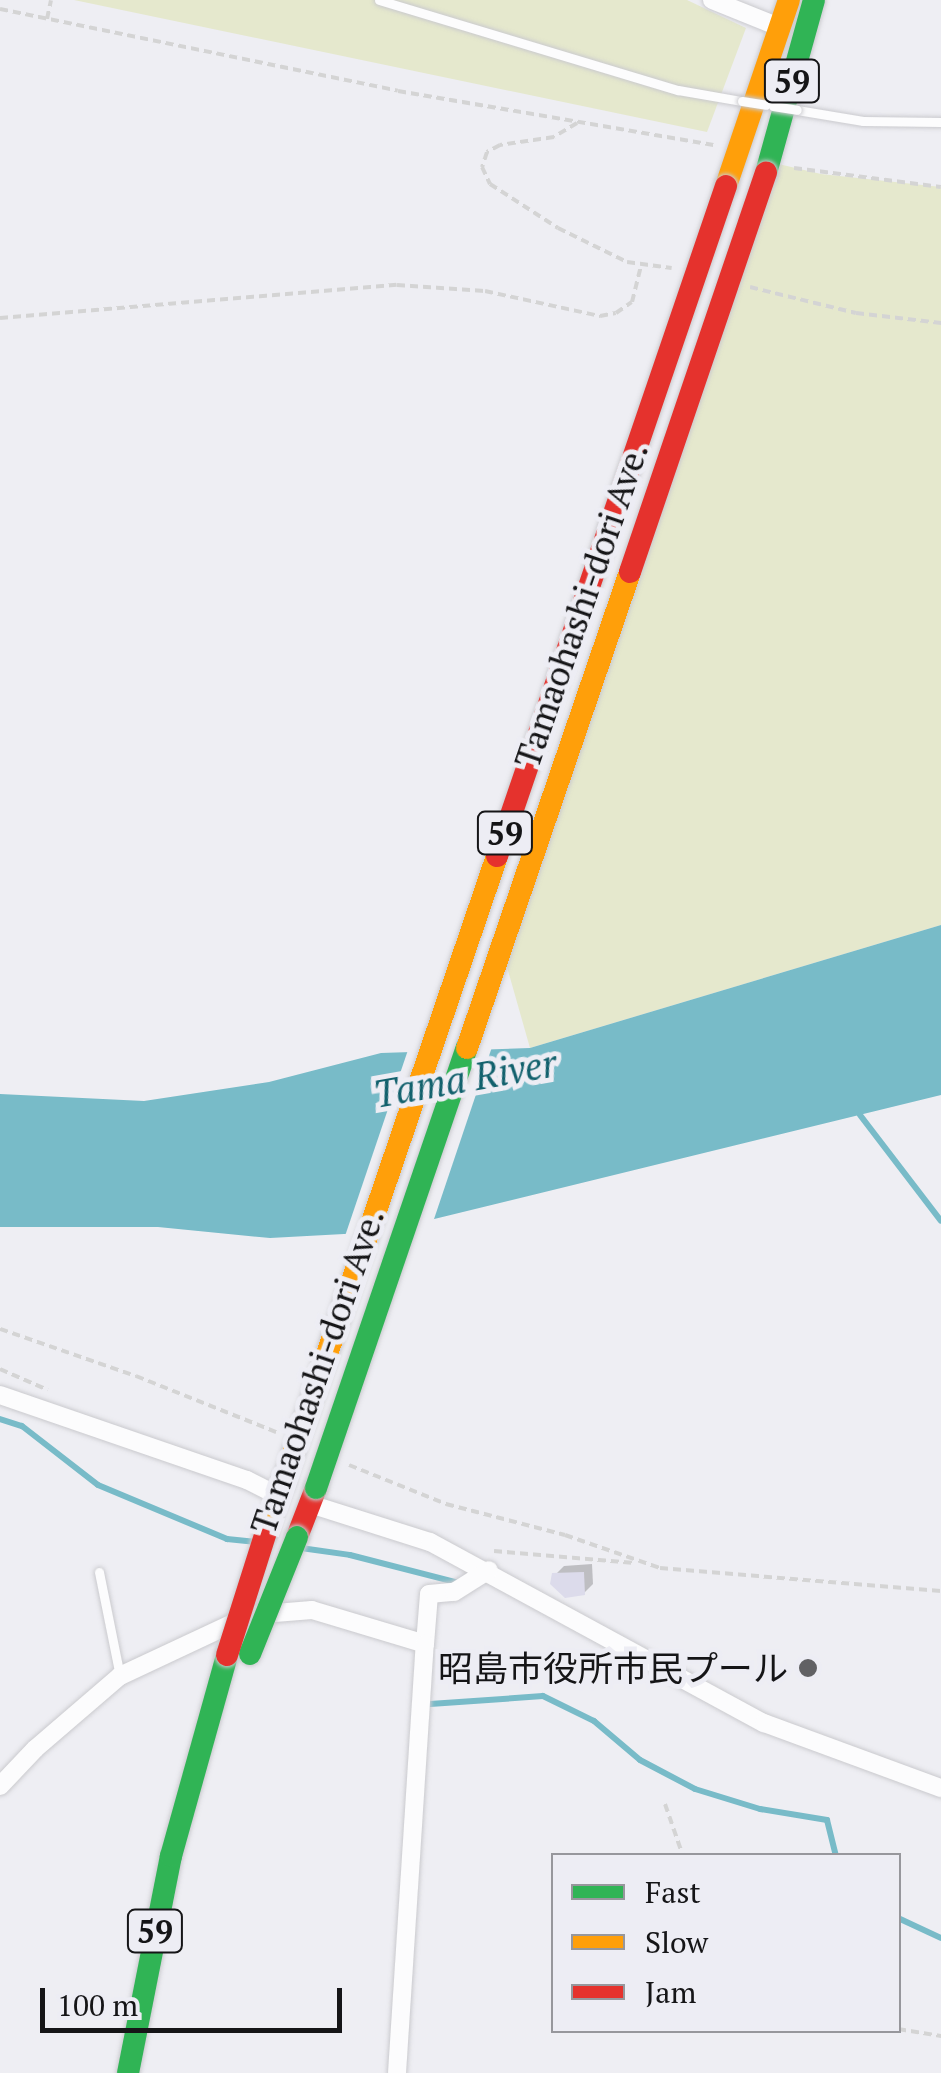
<!DOCTYPE html>
<meta charset="utf-8">
<style>
body{margin:0}
#map{position:relative;width:941px;height:2073px;overflow:hidden;background:#eeeef3;font-family:"PT Serif","Noto Sans JP",serif}
div>[style]{position:absolute}
.green>*{inset:0;background:#e5e8cd}
.water>*{inset:0;background:#78bbc8}
.pier>*{inset:0;background:#eeeef3}
.shadow>*{inset:0;background:#0003}
.stream>*{height:6px;margin:-3px;padding:0 3px;transform-origin:3px;border-radius:3px;background:#78bbc8}
.building>*{inset:0;background:#dcdbeb}
.path>*{height:4px;margin-top:-2px;transform-origin:0;background:repeating-linear-gradient(90deg,#d4d4d4 0 8px,transparent 0 13px)}
.roads{filter:drop-shadow(0 0 2px #cacace) drop-shadow(0 0 2px #cacace)}
.lane>*{height:9px;margin:-4.5px;padding:0 4.5px;transform-origin:4.5px;border-radius:4.5px;background:#fcfcfd}
.street>*{height:18px;margin:-9px;padding:0 9px;transform-origin:9px;border-radius:9px;background:#fcfcfd}
.fast>*{height:22px;margin:-11px;padding:0 11px;transform-origin:11px;border-radius:11px;background:#30b455}
.slow>*{height:22px;margin:-11px;padding:0 11px;transform-origin:11px;border-radius:11px;background:#ff9f0a}
.jam>*{height:22px;margin:-11px;padding:0 11px;transform-origin:11px;border-radius:11px;background:#e5322d}
.bridges{filter:drop-shadow(0 0 2px #cacace) drop-shadow(0 0 2px #cacace)}
.lane-bridge>*{height:9px;margin:-4.5px;padding:0 4.5px;transform-origin:4.5px;border-radius:4.5px;background:#fcfcfd}
.fast-bridge>*{height:22px;margin:-11px;padding:0 11px;transform-origin:11px;border-radius:11px;background:#30b455}
.slow-bridge>*{height:22px;margin:-11px;padding:0 11px;transform-origin:11px;border-radius:11px;background:#ff9f0a}
.jam-bridge>*{height:22px;margin:-11px;padding:0 11px;transform-origin:11px;border-radius:11px;background:#e5322d}
.dots>*{width:28px;height:28px;translate:-50% -50%;box-sizing:border-box;border:5px solid #ededf4;border-radius:50%}
span{translate:-50% -50%;white-space:nowrap;text-align:center;line-height:1.15;-webkit-text-stroke:10px #ededf4;paint-order:stroke}
.shield-label span{padding:2px 8px;background:#ededf4;border:2px solid;border-radius:8px;-webkit-text-stroke-width:0}
.shield-label{font-size:32px;color:#151517;font-weight:700}
.street-label{font-size:35px;color:#151517}
.poi-label{font-size:35px;color:#151517}
.right{translate:-100% -50%;text-align:right}
.water-label{font-size:38px;color:#12616d;font-style:italic}
.legend{position:absolute;left:551px;top:1853px;width:350px;height:180px;box-sizing:border-box;background:#ededf4;border:2px solid #97979c;margin:0;padding:12px 18px;list-style:none;font-size:30px;color:#151517}
.legend li{display:flex;align-items:center;gap:20px;height:50px}
.legend b{width:50px;border:2px solid #97979c}
.scale{position:absolute;left:40px;top:1988px;width:302px;height:45px;box-sizing:border-box;border:5px solid #151517;border-top:0;padding-left:12px;font-size:30px;line-height:35px;white-space:nowrap;color:#151517;-webkit-text-stroke:8px #ededf4;paint-order:stroke}
</style>
<div id="map">
<div class="green">
<div style="clip-path:polygon(74px 0,687px 0,746px 28px,707px 132px)"></div>
<div style="clip-path:polygon(770px 162px,821px 174px,941px 187px,941px 925px,530px 1048px,501px 946px)"></div>
</div>
<div class="water">
<div style="clip-path:polygon(941px 925px,941px 1095px,381px 1232px,270px 1238px,158px 1227px,0 1227px,0 1094px,144px 1101px,269px 1082px,381px 1053px,530px 1048px)"></div>
</div>
<div class="pier">
<div style="clip-path:polygon(493px 1044px,432px 1225px,381px 1237px,344px 1239px,409px 1047px)"></div>
</div>
<div class="shadow">
<div style="clip-path:polygon(592px 1564px,593px 1584px,584px 1593px,555px 1575px,564px 1566px)"></div>
</div>
<div class="stream">
<div style="left:860px;top:1115px;width:133px;rotate:52.6deg"></div>
<div style="left:0;top:1419px;width:23px;rotate:18deg"></div>
<div style="left:22px;top:1426px;width:96px;rotate:37.8deg"></div>
<div style="left:98px;top:1485px;width:140px;rotate:22.7deg"></div>
<div style="left:227px;top:1539px;width:27px;rotate:6deg"></div>
<div style="left:301px;top:1548px;width:49px;rotate:8.1deg"></div>
<div style="left:350px;top:1555px;width:113px;rotate:14.4deg"></div>
<div style="left:430px;top:1704px;width:113px;rotate:-4deg"></div>
<div style="left:543px;top:1696px;width:57px;rotate:26.1deg"></div>
<div style="left:594px;top:1721px;width:60px;rotate:40.3deg"></div>
<div style="left:640px;top:1760px;width:62px;rotate:27.8deg"></div>
<div style="left:695px;top:1789px;width:68px;rotate:17.1deg"></div>
<div style="left:760px;top:1809px;width:68px;rotate:9.3deg"></div>
<div style="left:827px;top:1820px;width:37px;rotate:76deg"></div>
<div style="left:898px;top:1918px;width:47px;rotate:24.9deg"></div>
</div>
<div class="building">
<div style="clip-path:polygon(584px 1572px,585px 1595px,565px 1598px,550px 1584px,552px 1573px)"></div>
</div>
<div class="path">
<div style="left:0;top:9px;width:406px;rotate:11.6deg"></div>
<div style="left:398px;top:91px;width:320px;rotate:9.7deg"></div>
<div style="left:47px;top:19px;width:19px;rotate:-78deg"></div>
<div style="left:577px;top:123px;width:27px;rotate:149deg"></div>
<div style="left:554px;top:137px;width:55px;rotate:171.6deg"></div>
<div style="left:500px;top:145px;width:15px;rotate:152deg"></div>
<div style="left:487px;top:152px;width:16px;rotate:108deg"></div>
<div style="left:482px;top:167px;width:19px;rotate:65deg"></div>
<div style="left:490px;top:184px;width:81px;rotate:32.9deg"></div>
<div style="left:558px;top:228px;width:77px;rotate:26.2deg"></div>
<div style="left:627px;top:262px;width:45px;rotate:7.6deg"></div>
<div style="left:794px;top:168px;width:148px;rotate:7.4deg"></div>
<div style="left:750px;top:287px;width:109px;rotate:13.8deg"></div>
<div style="left:856px;top:313px;width:86px;rotate:6.7deg"></div>
<div style="left:0;top:318px;width:398px;rotate:-4.8deg"></div>
<div style="left:397px;top:285px;width:88px;rotate:3.9deg"></div>
<div style="left:485px;top:291px;width:118px;rotate:12.3deg"></div>
<div style="left:600px;top:316px;width:16px;rotate:-11deg"></div>
<div style="left:616px;top:313px;width:19px;rotate:-35deg"></div>
<div style="left:632px;top:302px;width:36px;rotate:-76deg"></div>
<div style="left:0;top:1329px;width:144px;rotate:19.1deg"></div>
<div style="left:136px;top:1376px;width:151px;rotate:21.8deg"></div>
<div style="left:0;top:1369px;width:52px;rotate:23.6deg"></div>
<div style="left:349px;top:1465px;width:105px;rotate:21.9deg"></div>
<div style="left:446px;top:1504px;width:123px;rotate:14.6deg"></div>
<div style="left:565px;top:1535px;width:101px;rotate:19.2deg"></div>
<div style="left:660px;top:1568px;width:282px;rotate:4.7deg"></div>
<div style="left:494px;top:1551px;width:141px;rotate:4.9deg"></div>
<div style="left:665px;top:1804px;width:55px;rotate:70.9deg"></div>
<div style="left:898px;top:2029px;width:44px;rotate:9.2deg"></div>
<div style="left:753px;top:2030px;width:24px"></div>
</div>
<div class="roads">
<div class="lane">
<div style="left:379px;top:0;width:312px;rotate:16.8deg"></div>
<div style="left:678px;top:90px;width:65px;rotate:9.8deg"></div>
<div style="left:797px;top:110px;width:67px;rotate:9.5deg"></div>
<div style="left:863px;top:121px;width:78px;rotate:0.7deg"></div>
<div style="left:99px;top:1572px;width:106px;rotate:78.6deg"></div>
</div>
<div class="street">
<div style="left:712px;top:0;width:72px;rotate:21.9deg"></div>
<div style="left:0;top:1395px;width:261px;rotate:19deg"></div>
<div style="left:247px;top:1480px;width:36px;rotate:27deg"></div>
<div style="left:310px;top:1504px;width:126px;rotate:17.6deg"></div>
<div style="left:430px;top:1542px;width:380px;rotate:28.5deg"></div>
<div style="left:764px;top:1723px;width:189px;rotate:20.2deg"></div>
<div style="left:0;top:1786px;width:51px;rotate:-46.6deg"></div>
<div style="left:35px;top:1749px;width:112px;rotate:-40.7deg"></div>
<div style="left:120px;top:1676px;width:144px;rotate:-25.1deg"></div>
<div style="left:250px;top:1615px;width:62px;rotate:-4.6deg"></div>
<div style="left:312px;top:1610px;width:118px;rotate:16.7deg"></div>
<div style="left:425px;top:1644px;width:50px;rotate:-85.4deg"></div>
<div style="left:429px;top:1594px;width:25px;rotate:-5deg"></div>
<div style="left:454px;top:1592px;width:41px;rotate:-32.2deg"></div>
<div style="left:397px;top:2073px;width:430px;rotate:-86.3deg"></div>
</div>
<div class="fast">
<div style="left:766px;top:173px;width:180px;rotate:-74.5deg"></div>
<div style="left:128px;top:2073px;width:221px;rotate:-78.8deg"></div>
<div style="left:171px;top:1856px;width:209px;rotate:-74.4deg"></div>
</div>
<div class="slow">
<div style="left:726px;top:186px;width:196px;rotate:-71.3deg"></div>
<div style="left:266px;top:1532px;width:55px;rotate:-70.9deg"></div>
</div>
<div class="jam">
<div style="left:297px;top:1537px;width:53px;rotate:-68.8deg"></div>
</div>
</div>
<div class="bridges">
<div class="lane-bridge">
<div style="left:742px;top:101px;width:24px;rotate:9deg"></div>
<div style="left:773px;top:106px;width:24px;rotate:9deg"></div>
</div>
<div class="fast-bridge">
<div style="left:316px;top:1488px;width:465px;rotate:-71.1deg"></div>
<div style="left:250px;top:1654px;width:126px;rotate:-68.1deg"></div>
</div>
<div class="slow-bridge">
<div style="left:467px;top:1048px;width:503px;rotate:-71.1deg"></div>
<div style="left:284px;top:1480px;width:659px;rotate:-71.15deg"></div>
</div>
<div class="jam-bridge">
<div style="left:630px;top:572px;width:422px;rotate:-71.2deg"></div>
<div style="left:497px;top:856px;width:708px;rotate:-71.13deg"></div>
<div style="left:227px;top:1655px;width:129px;rotate:-72.4deg"></div>
</div>
</div>
<div class="dots">
<div style="left:808px;top:1668px;background:#616164"></div>
</div>
<div class="shield-label">
<span style="left:792px;top:81px">59</span>
<span style="left:505px;top:833px">59</span>
<span style="left:155px;top:1931px">59</span>
</div>
<div class="street-label">
<span style="left:581px;top:605px;rotate:-71deg">Tamaohashi-dori Ave.</span>
<span style="left:317px;top:1371px;rotate:-71deg">Tamaohashi-dori Ave.</span>
</div>
<div class="poi-label">
<span class="right" style="left:788px;top:1668px">昭島市役所市民プール</span>
</div>
<div class="water-label">
<span style="left:465px;top:1079px;rotate:-10deg">Tama River</span>
</div>
<ul class="legend">
<li><b style="height:12px;background:#30b455"></b>Fast</li>
<li><b style="height:12px;background:#ff9f0a"></b>Slow</li>
<li><b style="height:12px;background:#e5322d"></b>Jam</li>
</ul>
<div class="scale">100 m</div>
</div>
